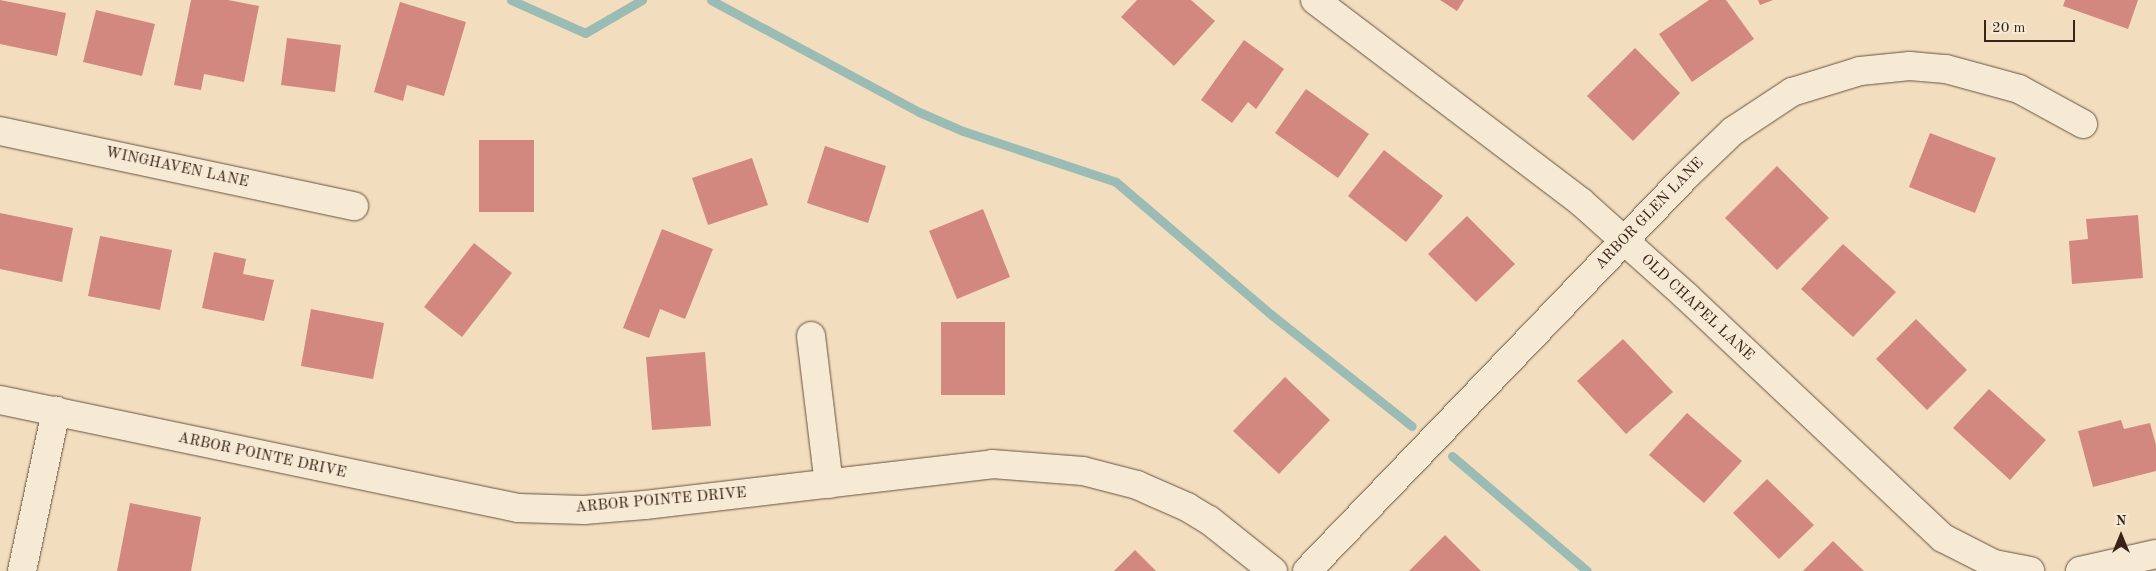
<!DOCTYPE html>
<style>
body{margin:0}
#map{position:relative;width:2156px;height:571px;overflow:hidden;background:#f2debe;font-family:"Old Standard TT",serif}
div>[style]{position:absolute}
.stream>*{height:9px;margin:-4.5px;padding:0 4.5px;transform-origin:4.5px;border-radius:4.5px;background:#9bbcb5}
.building>*{inset:0;background:#d2887f}
.roads{filter:drop-shadow(0 0 1px #675242) drop-shadow(0 0 1px #675242)}
.minor>*{height:28px;margin:-14px;padding:0 14px;transform-origin:14px;border-radius:14px;background:#f7ead5}
span{translate:-50% -50%;white-space:nowrap;text-align:center;line-height:1.15;-webkit-text-stroke:4px #f7ead5;paint-order:stroke}
.street-label{font-size:15px;color:#392318}
.north{position:absolute;left:2096px;top:511px;width:50px;height:50px;-webkit-text-stroke:4px #f7ead5;paint-order:stroke;rotate:0deg;font-size:14px;font-weight:700;line-height:20px;text-align:center;color:#392318}
.north::after{content:'';display:block;margin:auto;width:18px;height:22px;background:#392318;clip-path:polygon(50% 0,100% 100%,50% 72%,0 100%)}
.scale{position:absolute;left:1984px;top:20px;width:91px;height:22px;box-sizing:border-box;border:2px solid #392318;border-top:0;padding-left:6px;font-size:15px;line-height:18px;white-space:nowrap;color:#392318;-webkit-text-stroke:4px #f7ead5;paint-order:stroke}
</style>
<div id="map">
<div class="stream">
<div style="left:511px;top:0;width:81px;rotate:24deg"></div>
<div style="left:585px;top:33px;width:66px;rotate:-30.1deg"></div>
<div style="left:711px;top:0;width:236px;rotate:28.3deg"></div>
<div style="left:919px;top:112px;width:48px;rotate:23.4deg"></div>
<div style="left:963px;top:131px;width:161px;rotate:18.4deg"></div>
<div style="left:1116px;top:182px;width:206px;rotate:40.5deg"></div>
<div style="left:1273px;top:316px;width:177px;rotate:38.4deg"></div>
<div style="left:1452px;top:456px;width:177px;rotate:40.4deg"></div>
</div>
<div class="building">
<div style="clip-path:polygon(0 0,66px 13px,57px 56px,0 44px)"></div>
<div style="clip-path:polygon(191px 0,228px 0,259px 6px,244px 82px,204px 74px,201px 90px,174px 85px)"></div>
<div style="clip-path:polygon(1137px 0,1191px 0,1215px 21px,1174px 66px,1121px 17px)"></div>
<div style="clip-path:polygon(1440px 0,1464px 0,1457px 11px)"></div>
<div style="clip-path:polygon(1709px 0,1726px 0,1754px 39px,1692px 82px,1659px 34px)"></div>
<div style="clip-path:polygon(1758px 0,1773px 0,1760px 5px)"></div>
<div style="clip-path:polygon(2065px 0,2138px 0,2128px 29px,2063px 6px)"></div>
<div style="clip-path:polygon(400px 2px,466px 22px,444px 96px,407px 85px,403px 101px,374px 92px)"></div>
<div style="clip-path:polygon(96px 10px,155px 24px,142px 76px,83px 62px)"></div>
<div style="clip-path:polygon(287px 38px,341px 45px,335px 92px,281px 85px)"></div>
<div style="clip-path:polygon(1244px 40px,1284px 69px,1256px 109px,1248px 102px,1232px 123px,1201px 100px)"></div>
<div style="clip-path:polygon(1635px 48px,1680px 93px,1633px 141px,1587px 96px)"></div>
<div style="clip-path:polygon(1306px 89px,1369px 134px,1338px 178px,1275px 133px)"></div>
<div style="clip-path:polygon(1930px 133px,1996px 158px,1975px 213px,1909px 187px)"></div>
<div style="clip-path:polygon(479px 140px,534px 140px,534px 212px,479px 212px)"></div>
<div style="clip-path:polygon(825px 146px,886px 166px,868px 223px,807px 203px)"></div>
<div style="clip-path:polygon(1384px 150px,1443px 196px,1406px 242px,1348px 196px)"></div>
<div style="clip-path:polygon(752px 158px,768px 205px,708px 225px,692px 178px)"></div>
<div style="clip-path:polygon(1777px 166px,1829px 218px,1777px 270px,1725px 218px)"></div>
<div style="clip-path:polygon(983px 209px,1010px 277px,957px 299px,929px 231px)"></div>
<div style="clip-path:polygon(0 213px,73px 228px,62px 282px,0 269px)"></div>
<div style="clip-path:polygon(2138px 215px,2143px 278px,2072px 284px,2069px 241px,2088px 239px,2086px 219px)"></div>
<div style="clip-path:polygon(1467px 216px,1515px 264px,1476px 302px,1428px 254px)"></div>
<div style="clip-path:polygon(662px 229px,713px 249px,685px 319px,660px 309px,649px 338px,623px 328px)"></div>
<div style="clip-path:polygon(100px 236px,172px 250px,160px 310px,88px 296px)"></div>
<div style="clip-path:polygon(474px 243px,512px 273px,462px 337px,424px 307px)"></div>
<div style="clip-path:polygon(1843px 244px,1896px 292px,1853px 337px,1801px 289px)"></div>
<div style="clip-path:polygon(214px 252px,246px 259px,243px 274px,274px 280px,264px 321px,202px 308px)"></div>
<div style="clip-path:polygon(311px 309px,384px 323px,373px 379px,301px 366px)"></div>
<div style="clip-path:polygon(1916px 319px,1967px 370px,1927px 410px,1876px 359px)"></div>
<div style="clip-path:polygon(941px 322px,1005px 322px,1005px 395px,941px 395px)"></div>
<div style="clip-path:polygon(1623px 339px,1673px 392px,1626px 434px,1577px 381px)"></div>
<div style="clip-path:polygon(705px 352px,711px 426px,652px 430px,646px 357px)"></div>
<div style="clip-path:polygon(1285px 377px,1330px 420px,1279px 474px,1233px 431px)"></div>
<div style="clip-path:polygon(1989px 389px,2046px 440px,2010px 480px,1953px 428px)"></div>
<div style="clip-path:polygon(1687px 413px,1742px 461px,1704px 503px,1649px 455px)"></div>
<div style="clip-path:polygon(2121px 420px,2124px 429px,2150px 423px,2156px 445px,2156px 471px,2093px 487px,2078px 431px)"></div>
<div style="clip-path:polygon(1767px 479px,1814px 525px,1779px 559px,1733px 513px)"></div>
<div style="clip-path:polygon(130px 503px,201px 517px,191px 571px,117px 571px)"></div>
<div style="clip-path:polygon(1445px 535px,1481px 571px,1409px 571px)"></div>
<div style="clip-path:polygon(1833px 541px,1864px 571px,1803px 571px)"></div>
<div style="clip-path:polygon(1135px 550px,1156px 571px,1114px 571px)"></div>
</div>
<div class="roads">
<div class="minor">
<div style="left:1315px;top:0;width:334px;rotate:37.2deg"></div>
<div style="left:1581px;top:202px;width:141px;rotate:41.8deg"></div>
<div style="left:1686px;top:296px;width:353px;rotate:43.3deg"></div>
<div style="left:1943px;top:538px;width:57px;rotate:27deg"></div>
<div style="left:1994px;top:564px;width:37px;rotate:11deg"></div>
<div style="left:0;top:131px;width:362px;rotate:12deg"></div>
<div style="left:811px;top:336px;width:149px;rotate:83.1deg"></div>
<div style="left:0;top:400px;width:529px;rotate:11.78deg"></div>
<div style="left:518px;top:508px;width:66px;rotate:1.7deg"></div>
<div style="left:584px;top:510px;width:61px;rotate:-4.7deg"></div>
<div style="left:645px;top:505px;width:349px;rotate:-6.7deg"></div>
<div style="left:992px;top:464px;width:91px;rotate:4.4deg"></div>
<div style="left:1083px;top:471px;width:56px;rotate:14.5deg"></div>
<div style="left:1137px;top:485px;width:55px;rotate:23.7deg"></div>
<div style="left:1187px;top:507px;width:26px;rotate:31deg"></div>
<div style="left:1209px;top:520px;width:82px;rotate:38.6deg"></div>
<div style="left:22px;top:571px;width:164px;rotate:-78deg"></div>
<div style="left:1307px;top:571px;width:547px;rotate:-46.18deg"></div>
<div style="left:1686px;top:176px;width:65px;rotate:-43.8deg"></div>
<div style="left:1733px;top:131px;width:71px;rotate:-33.5deg"></div>
<div style="left:1792px;top:92px;width:71px;rotate:-17.2deg"></div>
<div style="left:1860px;top:71px;width:50px;rotate:-5.7deg"></div>
<div style="left:1910px;top:66px;width:36px;rotate:5deg"></div>
<div style="left:1946px;top:69px;width:76px;rotate:15.3deg"></div>
<div style="left:2019px;top:89px;width:73px;rotate:28.7deg"></div>
<div style="left:2080px;top:571px;width:78px;rotate:-12.6deg"></div>
</div>
</div>
<div class="street-label">
<span style="left:177px;top:168px;rotate:12deg">WINGHAVEN LANE</span>
<span style="left:1650px;top:214px;rotate:-46deg">ARBOR GLEN LANE</span>
<span style="left:1697px;top:308px;rotate:43deg">OLD CHAPEL LANE</span>
<span style="left:262px;top:456px;rotate:12deg">ARBOR POINTE DRIVE</span>
<span style="left:661px;top:501px;rotate:-5deg">ARBOR POINTE DRIVE</span>
</div>
<div class="north">N</div>
<div class="scale">20 m</div>
</div>
